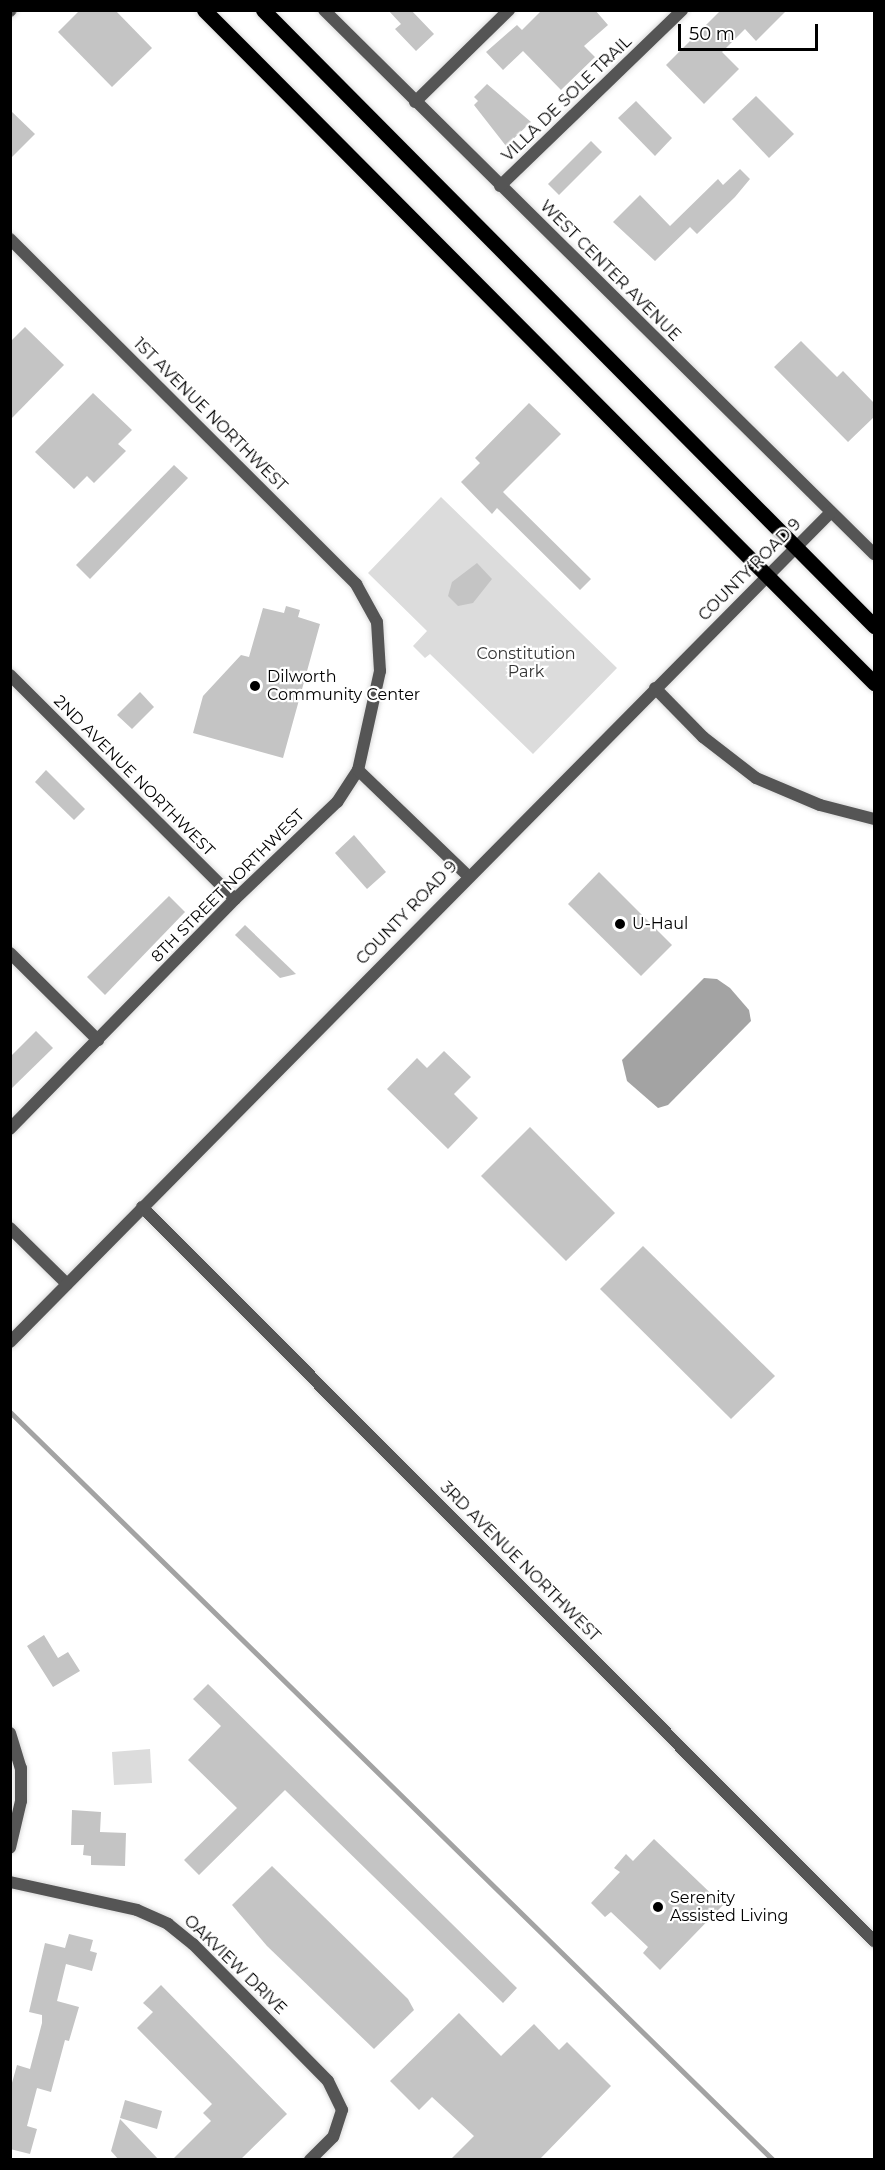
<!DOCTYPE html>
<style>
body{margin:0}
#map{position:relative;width:885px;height:2170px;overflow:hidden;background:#fff;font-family:Montserrat,sans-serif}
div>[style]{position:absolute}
.green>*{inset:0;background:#dcdcdc}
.water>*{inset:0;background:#a3a3a3}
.stream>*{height:5px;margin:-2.5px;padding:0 2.5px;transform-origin:2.5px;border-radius:2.5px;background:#a3a3a3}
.building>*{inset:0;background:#c4c4c4}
.roads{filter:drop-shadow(0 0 2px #dbdbdb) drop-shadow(0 0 2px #dbdbdb)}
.minor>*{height:12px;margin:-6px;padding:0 6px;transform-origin:6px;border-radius:6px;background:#555}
.tertiary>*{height:12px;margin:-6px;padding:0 6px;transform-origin:6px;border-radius:6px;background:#555}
.primary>*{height:15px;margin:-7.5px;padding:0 7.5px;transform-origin:7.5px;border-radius:7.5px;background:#000}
.dots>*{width:16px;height:16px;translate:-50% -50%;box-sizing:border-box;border:3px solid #fff;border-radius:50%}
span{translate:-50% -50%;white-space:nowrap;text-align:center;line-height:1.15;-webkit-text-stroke:4.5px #fff;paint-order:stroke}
.street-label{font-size:16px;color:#000}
.park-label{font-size:16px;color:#333}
.poi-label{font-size:16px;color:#000}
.left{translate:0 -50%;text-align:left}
.frame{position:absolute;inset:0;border:12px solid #000;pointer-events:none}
.scale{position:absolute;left:678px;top:24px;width:140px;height:27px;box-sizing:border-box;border:3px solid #000;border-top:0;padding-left:8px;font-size:18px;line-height:21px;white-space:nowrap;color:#000;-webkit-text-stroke:4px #fff;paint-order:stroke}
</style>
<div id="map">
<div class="green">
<div style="clip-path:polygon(441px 497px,617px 668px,533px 754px,430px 654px,425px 658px,413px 646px,427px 631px,368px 573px)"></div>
<div style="clip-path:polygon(150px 1749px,152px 1783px,114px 1785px,112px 1752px)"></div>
</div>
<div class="water">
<div style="clip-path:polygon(704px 978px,717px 979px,730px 988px,749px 1010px,751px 1021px,668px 1105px,658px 1108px,627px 1081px,622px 1060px)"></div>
</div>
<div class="stream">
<div style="left:10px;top:1412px;width:1068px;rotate:44.43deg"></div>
</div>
<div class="building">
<div style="clip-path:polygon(80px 10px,115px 10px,152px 48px,112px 87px,58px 32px)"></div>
<div style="clip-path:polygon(388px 10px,411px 10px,434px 34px,416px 51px,395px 29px,401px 24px)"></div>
<div style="clip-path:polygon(542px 10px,595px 10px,608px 25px,584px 46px,595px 57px,561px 90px,523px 51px,503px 70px,486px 52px,517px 25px,522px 30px)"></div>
<div style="clip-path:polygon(721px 10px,787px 10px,756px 41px,745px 29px,722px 52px,739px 69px,704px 104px,666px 65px)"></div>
<div style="clip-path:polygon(487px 84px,531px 122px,506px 146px,474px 105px,478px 101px,474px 97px)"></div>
<div style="clip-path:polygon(756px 96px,794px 134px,769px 158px,732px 119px)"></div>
<div style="clip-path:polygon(636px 101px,672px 138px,655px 156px,618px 118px)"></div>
<div style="clip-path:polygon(10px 110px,35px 134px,10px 159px)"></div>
<div style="clip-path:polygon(591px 141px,602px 152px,559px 195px,548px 184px)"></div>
<div style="clip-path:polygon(740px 169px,750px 179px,735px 197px,697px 234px,690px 227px,655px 261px,613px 222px,640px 195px,670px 226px,718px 179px,723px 185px)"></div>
<div style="clip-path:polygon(25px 327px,64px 365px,10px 420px,10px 342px)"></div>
<div style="clip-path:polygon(801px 341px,837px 377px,843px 371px,874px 403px,874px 417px,848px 442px,774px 367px)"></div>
<div style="clip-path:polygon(93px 393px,132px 430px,118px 444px,126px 451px,94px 483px,87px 476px,74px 489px,35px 452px)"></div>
<div style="clip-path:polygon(529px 403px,561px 434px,503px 492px,591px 579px,580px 590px,497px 508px,492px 514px,461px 482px,480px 463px,475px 458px)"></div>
<div style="clip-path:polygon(174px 465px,188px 478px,90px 579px,76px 565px)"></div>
<div style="clip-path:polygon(477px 563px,492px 579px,473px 603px,458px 606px,448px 596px,452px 582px)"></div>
<div style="clip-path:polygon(286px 606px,300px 610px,298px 617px,320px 624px,283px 758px,193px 733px,203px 696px,241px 655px,249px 657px,263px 608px,284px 613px)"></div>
<div style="clip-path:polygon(140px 692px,154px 707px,132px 729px,117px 715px)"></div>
<div style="clip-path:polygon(46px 770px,85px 809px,74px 820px,35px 782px)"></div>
<div style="clip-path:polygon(354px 835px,386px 872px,367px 889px,335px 853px)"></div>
<div style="clip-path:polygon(599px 872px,672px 945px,641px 976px,568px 904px)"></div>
<div style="clip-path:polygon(169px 896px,185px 912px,105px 995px,87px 977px)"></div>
<div style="clip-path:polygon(245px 925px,296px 974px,280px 978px,235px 935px)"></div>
<div style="clip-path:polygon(36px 1031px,53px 1048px,10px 1090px,10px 1057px)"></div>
<div style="clip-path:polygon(444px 1051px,471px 1077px,454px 1094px,478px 1118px,448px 1149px,387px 1089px,417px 1058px,427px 1068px)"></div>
<div style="clip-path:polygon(530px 1127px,615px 1213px,566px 1261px,481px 1176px)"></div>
<div style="clip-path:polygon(643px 1246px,775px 1376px,731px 1419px,600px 1289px)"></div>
<div style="clip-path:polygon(44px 1635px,58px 1658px,68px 1652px,80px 1671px,53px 1687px,27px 1646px)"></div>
<div style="clip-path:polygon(208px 1684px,517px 1988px,503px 2003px,285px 1790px,199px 1875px,184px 1860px,237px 1808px,188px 1760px,221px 1726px,193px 1699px)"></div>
<div style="clip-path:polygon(72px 1810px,101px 1812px,100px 1832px,126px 1833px,125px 1866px,91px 1865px,91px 1856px,83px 1855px,84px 1845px,71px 1845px)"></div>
<div style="clip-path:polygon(654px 1839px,723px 1905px,660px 1970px,643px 1953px,648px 1947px,611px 1912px,605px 1917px,591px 1903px,620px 1872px,614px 1868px,626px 1854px,633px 1861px)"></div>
<div style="clip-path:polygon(272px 1866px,408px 1999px,414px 2010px,374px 2049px,267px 1946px,232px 1905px)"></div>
<div style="clip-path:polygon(69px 1934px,93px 1940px,90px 1951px,97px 1953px,92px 1971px,66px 1964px,57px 2001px,79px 2007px,69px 2041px,65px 2040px,51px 2092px,37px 2088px,27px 2126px,37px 2129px,30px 2154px,10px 2149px,10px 2090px,17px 2065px,30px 2069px,42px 2023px,42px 2015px,29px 2012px,45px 1943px,65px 1948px)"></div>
<div style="clip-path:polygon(161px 1985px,287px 2114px,240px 2160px,172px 2160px,211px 2121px,203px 2113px,212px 2104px,137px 2028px,153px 2012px,143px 2003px)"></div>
<div style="clip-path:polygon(459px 2013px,501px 2056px,534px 2024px,559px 2050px,567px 2042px,611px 2086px,539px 2160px,450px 2160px,474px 2136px,432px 2097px,419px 2110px,390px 2081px)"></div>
<div style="clip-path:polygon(125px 2100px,162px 2111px,157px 2129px,120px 2118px)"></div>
<div style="clip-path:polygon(120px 2119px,159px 2160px,119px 2160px,111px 2151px)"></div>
</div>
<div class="roads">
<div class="minor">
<div style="left:324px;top:10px;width:774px;rotate:44.69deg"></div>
<div style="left:10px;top:11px;width:1px;rotate:-45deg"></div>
<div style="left:415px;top:102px;width:132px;rotate:-44.4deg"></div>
<div style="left:500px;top:186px;width:253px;rotate:-44deg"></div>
<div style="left:10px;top:239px;width:489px;rotate:44.9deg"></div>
<div style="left:356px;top:584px;width:43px;rotate:61.1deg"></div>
<div style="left:377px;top:622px;width:49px;rotate:86.5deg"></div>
<div style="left:380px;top:671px;width:101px;rotate:102.5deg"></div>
<div style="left:358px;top:770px;width:38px;rotate:123deg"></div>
<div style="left:337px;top:802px;width:141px;rotate:136.4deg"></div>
<div style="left:235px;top:899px;width:322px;rotate:134.4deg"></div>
<div style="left:10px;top:675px;width:317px;rotate:44.9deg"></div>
<div style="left:655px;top:688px;width:69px;rotate:45.6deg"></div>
<div style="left:703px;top:737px;width:67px;rotate:37.7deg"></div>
<div style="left:756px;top:778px;width:69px;rotate:22.9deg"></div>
<div style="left:820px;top:805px;width:56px;rotate:14.5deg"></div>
<div style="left:358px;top:770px;width:151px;rotate:43.9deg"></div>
<div style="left:10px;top:953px;width:124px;rotate:44.7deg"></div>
<div style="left:142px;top:1207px;width:1037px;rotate:45.08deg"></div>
<div style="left:10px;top:1228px;width:80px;rotate:44.5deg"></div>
<div style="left:10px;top:1733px;width:37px;rotate:73deg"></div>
<div style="left:21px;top:1768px;width:33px;rotate:90deg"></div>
<div style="left:21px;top:1801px;width:48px;rotate:103.2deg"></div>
<div style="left:10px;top:1882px;width:130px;rotate:12.4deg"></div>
<div style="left:137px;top:1910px;width:34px;rotate:24deg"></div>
<div style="left:168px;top:1924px;width:32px;rotate:39deg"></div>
<div style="left:193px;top:1944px;width:192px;rotate:45.4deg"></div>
<div style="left:328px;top:2081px;width:32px;rotate:64deg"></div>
<div style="left:342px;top:2110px;width:28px;rotate:108deg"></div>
<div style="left:333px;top:2137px;width:33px;rotate:135deg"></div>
</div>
<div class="tertiary">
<div style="left:10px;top:1342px;width:1167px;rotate:-45.31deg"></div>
</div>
<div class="primary">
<div style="left:204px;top:10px;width:950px;rotate:45.13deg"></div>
<div style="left:263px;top:10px;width:868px;rotate:45.23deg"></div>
</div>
</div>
<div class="dots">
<div style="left:255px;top:686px;background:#000"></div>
<div style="left:620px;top:924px;background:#000"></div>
<div style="left:658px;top:1907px;background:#000"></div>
</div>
<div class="street-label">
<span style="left:567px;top:99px;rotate:-44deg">VILLA DE SOLE TRAIL</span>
<span style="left:610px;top:271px;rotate:45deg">WEST CENTER AVENUE</span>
<span style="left:210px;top:415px;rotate:45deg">1ST AVENUE NORTHWEST</span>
<span style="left:750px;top:570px;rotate:-45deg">COUNTY ROAD 9</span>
<span style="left:134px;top:776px;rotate:45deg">2ND AVENUE NORTHWEST</span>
<span style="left:228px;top:886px;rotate:-45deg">8TH STREET NORTHWEST</span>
<span style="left:407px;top:913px;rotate:-46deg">COUNTY ROAD 9</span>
<span style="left:520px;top:1562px;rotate:45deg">3RD AVENUE NORTHWEST</span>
<span style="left:235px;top:1965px;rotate:44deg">OAKVIEW DRIVE</span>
</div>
<div class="park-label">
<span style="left:526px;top:663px">Constitution<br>Park</span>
</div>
<div class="poi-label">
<span class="left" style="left:267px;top:686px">Dilworth<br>Community Center</span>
<span class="left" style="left:632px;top:924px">U-Haul</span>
<span class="left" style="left:670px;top:1907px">Serenity<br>Assisted Living</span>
</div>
<div class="frame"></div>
<div class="scale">50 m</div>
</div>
